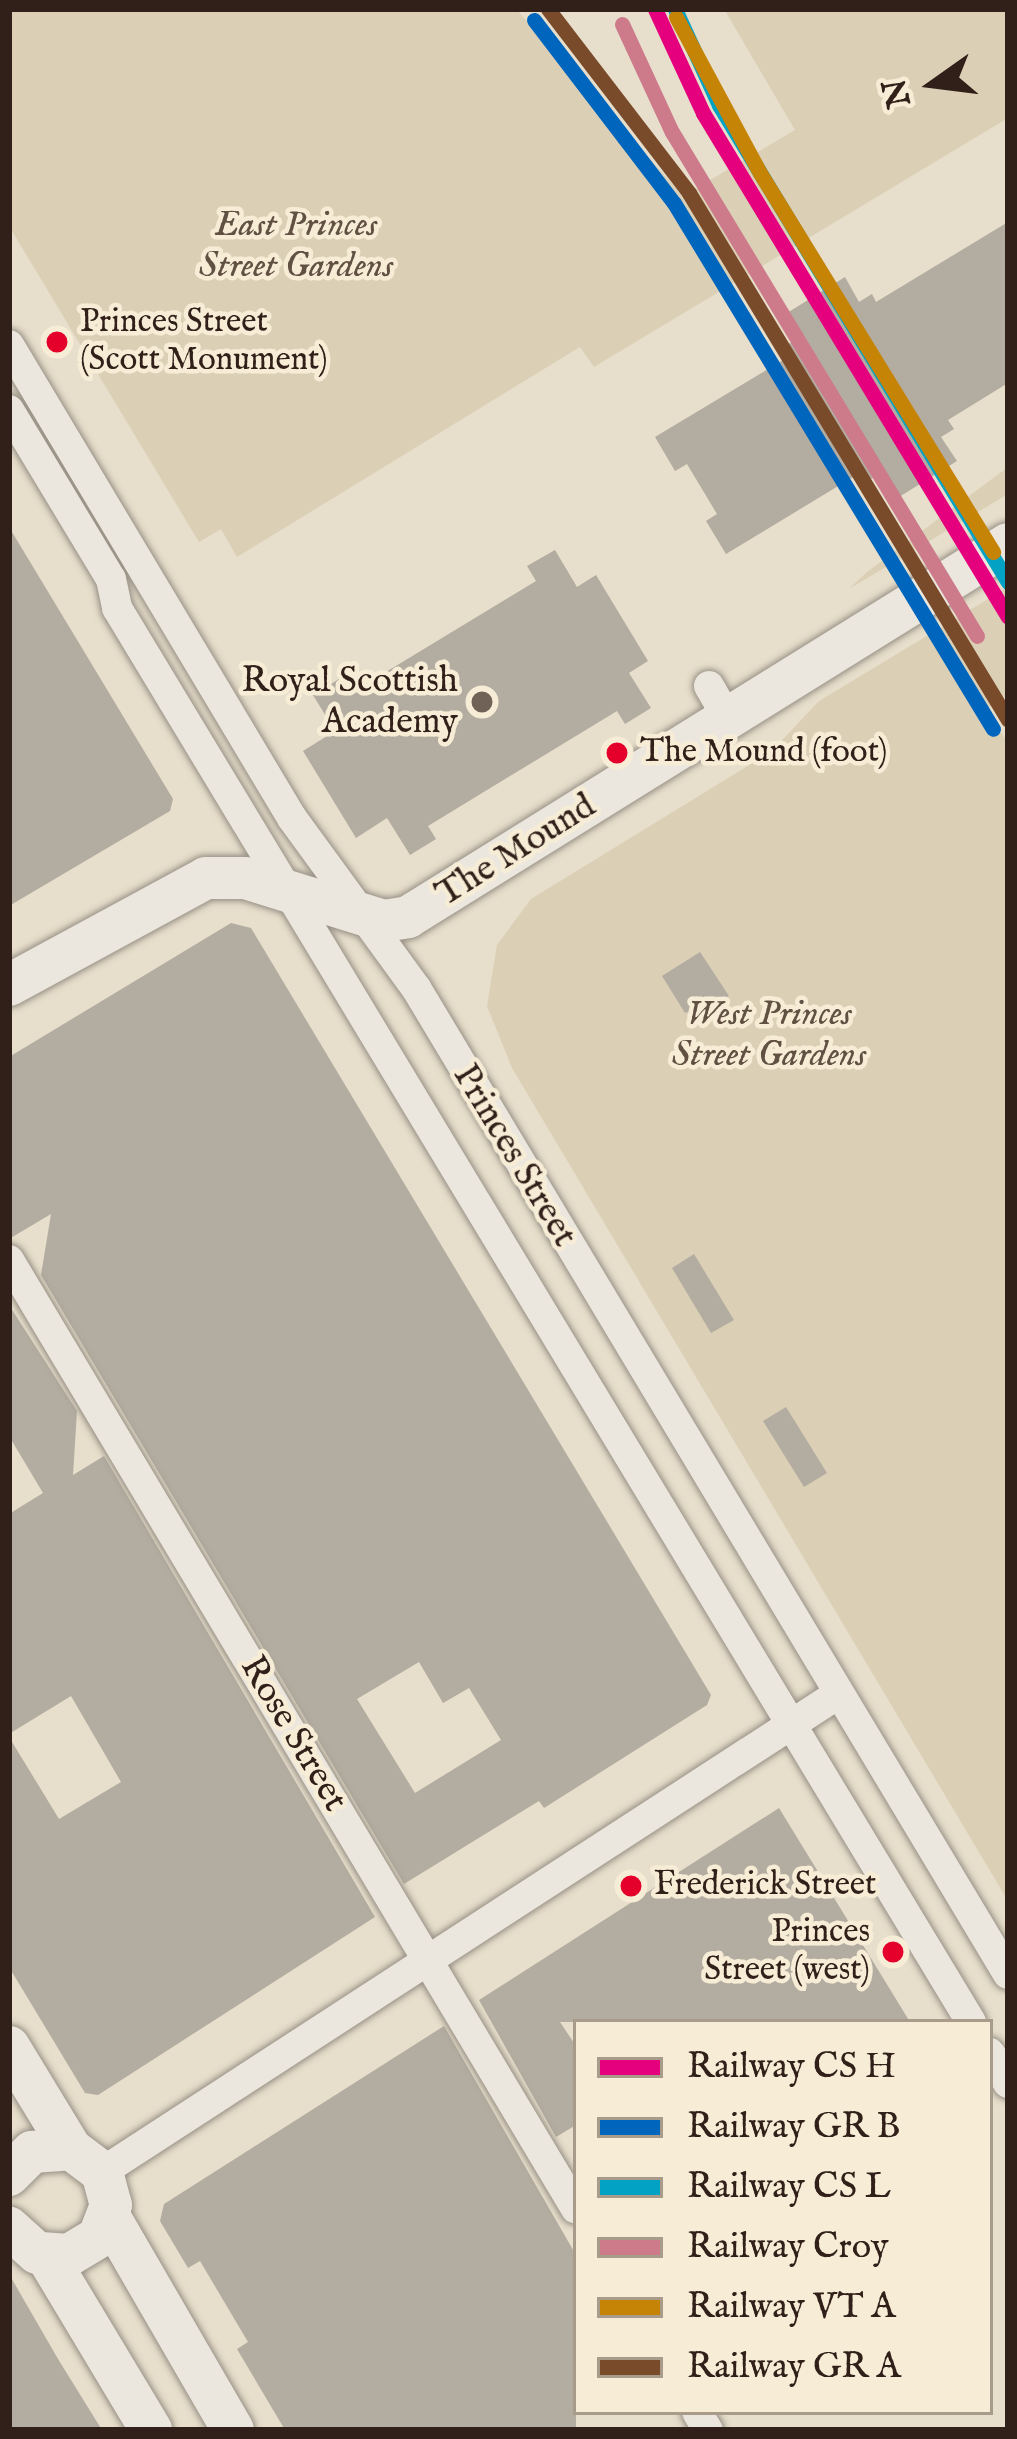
<!DOCTYPE html>
<style>
body{margin:0}
#map{position:relative;width:1017px;height:2439px;overflow:hidden;background:#e7decb;font-family:"IM FELL English",serif}
div>[style]{position:absolute}
.green>*{inset:0;background:#dbcfb6}
.building>*{inset:0;background:#b3aca0}
.roads{filter:drop-shadow(0 0 3px #989186) drop-shadow(0 0 3px #989186)}
.street>*{height:30px;margin:-15px;padding:0 15px;transform-origin:15px;border-radius:15px;background:#ebe7de}
.secondary>*{height:42px;margin:-21px;padding:0 21px;transform-origin:21px;border-radius:21px;background:#ebe7de}
.rail-1>*{height:15px;margin:-7.5px;padding:0 7.5px;transform-origin:7.5px;border-radius:7.5px;background:#e5007d}
.rail-2>*{height:15px;margin:-7.5px;padding:0 7.5px;transform-origin:7.5px;border-radius:7.5px;background:#0065bd}
.rail-3>*{height:15px;margin:-7.5px;padding:0 7.5px;transform-origin:7.5px;border-radius:7.5px;background:#02a2c5}
.rail-4>*{height:15px;margin:-7.5px;padding:0 7.5px;transform-origin:7.5px;border-radius:7.5px;background:#cd7a8b}
.rail-5>*{height:15px;margin:-7.5px;padding:0 7.5px;transform-origin:7.5px;border-radius:7.5px;background:#c68406}
.rail-6>*{height:15px;margin:-7.5px;padding:0 7.5px;transform-origin:7.5px;border-radius:7.5px;background:#7a4b2a}
.dots>*{width:33px;height:33px;translate:-50% -50%;box-sizing:border-box;border:6px solid #f7edd6;border-radius:50%}
span{translate:-50% -50%;white-space:nowrap;text-align:center;line-height:1.15;-webkit-text-stroke:9px #f7edd6;paint-order:stroke}
.bus-label{font-size:33px;color:#312019}
.left{translate:0 -50%;text-align:left}
.right{translate:-100% -50%;text-align:right}
.park-label{font-size:36px;color:#615143;font-style:italic}
.poi-label{font-size:36px;color:#312019}
.street-label{font-size:36px;color:#312019}
.frame{position:absolute;inset:0;border:12px solid #312019;pointer-events:none}
.legend{position:absolute;left:573px;top:2019px;width:420px;height:396px;box-sizing:border-box;background:#f7edd6;border:3px solid #a89b8a;margin:0;padding:15px 21px;list-style:none;font-size:36px;color:#312019}
.legend li{display:flex;align-items:center;gap:24px;height:60px}
.legend b{width:60px;border:3px solid #a89b8a}
.north{position:absolute;left:873px;top:24px;width:120px;height:120px;-webkit-text-stroke:9px #f7edd6;paint-order:stroke;rotate:256deg;font-size:33px;font-weight:700;line-height:48px;text-align:center;color:#312019}
.north::after{content:'';display:block;margin:auto;width:42px;height:54px;background:#312019;clip-path:polygon(50% 0,100% 100%,50% 72%,0 100%)}
</style>
<div id="map">
<div class="green">
<div style="clip-path:polygon(9px 9px,516px 9px,683px 196px,795px 130px,724px 9px,1008px 9px,1008px 118px,594px 367px,580px 347px,237px 557px,221px 529px,199px 542px,9px 226px)"></div>
<div style="clip-path:polygon(1008px 467px,1008px 494px,849px 589px,867px 572px)"></div>
<div style="clip-path:polygon(1008px 587px,1008px 695px,987px 709px,1008px 744px,1008px 1901px,512px 1068px,487px 1006px,497px 945px,531px 899px,772px 751px,819px 701px)"></div>
</div>
<div class="building">
<div style="clip-path:polygon(1008px 222px,1008px 383px,948px 420px,954px 429px,941px 437px,957px 461px,899px 497px,883px 472px,869px 480px,863px 471px,726px 554px,706px 521px,717px 514px,687px 464px,675px 471px,655px 437px,793px 354px,787px 345px,801px 337px,787px 313px,845px 277px,859px 302px,872px 294px,876px 302px)"></div>
<div style="clip-path:polygon(9px 527px,173px 799px,170px 811px,9px 906px)"></div>
<div style="clip-path:polygon(555px 550px,577px 587px,596px 575px,648px 661px,629px 673px,651px 708px,625px 724px,617px 711px,428px 826px,436px 839px,410px 855px,387px 818px,356px 838px,303px 751px,335px 731px,313px 695px,339px 679px,348px 695px,536px 581px,527px 566px)"></div>
<div style="clip-path:polygon(evenodd,231px 923px,251px 928px,711px 1695px,707px 1705px,544px 1808px,539px 1801px,404px 1884px,41px 1275px,51px 1214px,9px 1239px,9px 1057px,231px 923px,419px 1662px,443px 1703px,469px 1688px,501px 1740px,415px 1793px,357px 1699px,419px 1662px)"></div>
<div style="clip-path:polygon(700px 952px,729px 996px,685px 1013px,662px 976px)"></div>
<div style="clip-path:polygon(694px 1254px,734px 1320px,711px 1333px,672px 1268px)"></div>
<div style="clip-path:polygon(9px 1305px,77px 1411px,73px 1475px,104px 1456px,375px 1917px,98px 2095px,85px 2093px,9px 1967px,9px 1737px,59px 1819px,121px 1782px,71px 1696px,9px 1734px,9px 1514px,43px 1493px,9px 1436px)"></div>
<div style="clip-path:polygon(786px 1407px,827px 1473px,804px 1487px,763px 1421px)"></div>
<div style="clip-path:polygon(779px 1808px,910px 2022px,560px 2022px,576px 2046px,576px 2125px,556px 2137px,479px 2000px)"></div>
<div style="clip-path:polygon(444px 2026px,576px 2255px,576px 2430px,285px 2430px,237px 2349px,248px 2342px,200px 2261px,188px 2268px,160px 2221px,164px 2204px)"></div>
<div style="clip-path:polygon(9px 2274px,58px 2359px,102px 2430px,9px 2430px)"></div>
</div>
<div class="roads">
<div class="street">
<div style="left:9px;top:345px;width:551px;rotate:59.11deg"></div>
<div style="left:292px;top:818px;width:210px;rotate:53.9deg"></div>
<div style="left:416px;top:988px;width:1150px;rotate:59.02deg"></div>
<div style="left:9px;top:410px;width:197px;rotate:58.9deg"></div>
<div style="left:111px;top:579px;width:30px;rotate:78deg"></div>
<div style="left:117px;top:608px;width:1652px;rotate:58.87deg"></div>
<div style="left:709px;top:686px;width:34px;rotate:60deg"></div>
<div style="left:9px;top:1260px;width:1105px;rotate:59.14deg"></div>
<div style="left:990px;top:2053px;width:35px;rotate:59deg"></div>
<div style="left:102px;top:2172px;width:878px;rotate:-33deg"></div>
<div style="left:697px;top:2412px;width:21px;rotate:59deg"></div>
</div>
<div class="secondary">
<div style="left:9px;top:985px;width:224px;rotate:-28.5deg"></div>
<div style="left:206px;top:878px;width:39px"></div>
<div style="left:245px;top:878px;width:145px;rotate:17.2deg"></div>
<div style="left:384px;top:921px;width:24px;rotate:-9deg"></div>
<div style="left:408px;top:917px;width:706px;rotate:-31.87deg"></div>
<div style="left:9px;top:2047px;width:119px;rotate:58.7deg"></div>
<div style="left:9px;top:2175px;width:33px;rotate:-45deg"></div>
<div style="left:32px;top:2152px;width:39px;rotate:-4deg"></div>
<div style="left:71px;top:2149px;width:39px;rotate:37deg"></div>
<div style="left:102px;top:2172px;width:34px;rotate:75deg"></div>
<div style="left:111px;top:2205px;width:34px;rotate:111deg"></div>
<div style="left:99px;top:2237px;width:35px;rotate:149deg"></div>
<div style="left:69px;top:2255px;width:32px;rotate:-176deg"></div>
<div style="left:37px;top:2253px;width:38px;rotate:-138deg"></div>
<div style="left:109px;top:2216px;width:247px;rotate:59.9deg"></div>
<div style="left:46px;top:2255px;width:204px;rotate:59deg"></div>
</div>
</div>
<div class="rail-1">
<div style="left:655px;top:9px;width:115px;rotate:65.2deg"></div>
<div style="left:703px;top:113px;width:589px;rotate:58.82deg"></div>
</div>
<div class="rail-2">
<div style="left:534px;top:20px;width:230px;rotate:52.6deg"></div>
<div style="left:674px;top:203px;width:615px;rotate:58.76deg"></div>
</div>
<div class="rail-3">
<div style="left:675px;top:9px;width:106px;rotate:65.4deg"></div>
<div style="left:719px;top:105px;width:558px;rotate:58.79deg"></div>
</div>
<div class="rail-4">
<div style="left:622px;top:24px;width:119px;rotate:65.2deg"></div>
<div style="left:672px;top:132px;width:589px;rotate:58.82deg"></div>
</div>
<div class="rail-5">
<div style="left:676px;top:17px;width:177px;rotate:61.7deg"></div>
<div style="left:760px;top:173px;width:445px;rotate:58.4deg"></div>
</div>
<div class="rail-6">
<div style="left:548px;top:9px;width:232px;rotate:52.5deg"></div>
<div style="left:689px;top:193px;width:616px;rotate:58.81deg"></div>
</div>
<div class="dots">
<div style="left:57px;top:342px;background:#e4002b"></div>
<div style="left:482px;top:702px;background:#716257"></div>
<div style="left:617px;top:753px;background:#e4002b"></div>
<div style="left:631px;top:1886px;background:#e4002b"></div>
<div style="left:893px;top:1952px;background:#e4002b"></div>
</div>
<div class="bus-label">
<span class="left" style="left:80px;top:342px">Princes Street<br>(Scott Monument)</span>
<span class="left" style="left:640px;top:753px">The Mound (foot)</span>
<span class="left" style="left:654px;top:1886px">Frederick Street</span>
<span class="right" style="left:870px;top:1952px">Princes<br>Street (west)</span>
</div>
<div class="park-label">
<span style="left:296px;top:246px">East Princes<br>Street Gardens</span>
<span style="left:769px;top:1035px">West Princes<br>Street Gardens</span>
</div>
<div class="poi-label">
<span class="right" style="left:458px;top:702px">Royal Scottish<br>Academy</span>
</div>
<div class="street-label">
<span style="left:516px;top:851px;rotate:-32deg">The Mound</span>
<span style="left:514px;top:1156px;rotate:59deg">Princes Street</span>
<span style="left:293px;top:1734px;rotate:59deg">Rose Street</span>
</div>
<div class="frame"></div>
<ul class="legend">
<li><b style="height:15px;background:#e5007d"></b>Railway CS H</li>
<li><b style="height:15px;background:#0065bd"></b>Railway GR B</li>
<li><b style="height:15px;background:#02a2c5"></b>Railway CS L</li>
<li><b style="height:15px;background:#cd7a8b"></b>Railway Croy</li>
<li><b style="height:15px;background:#c68406"></b>Railway VT A</li>
<li><b style="height:15px;background:#7a4b2a"></b>Railway GR A</li>
</ul>
<div class="north">N</div>
</div>
